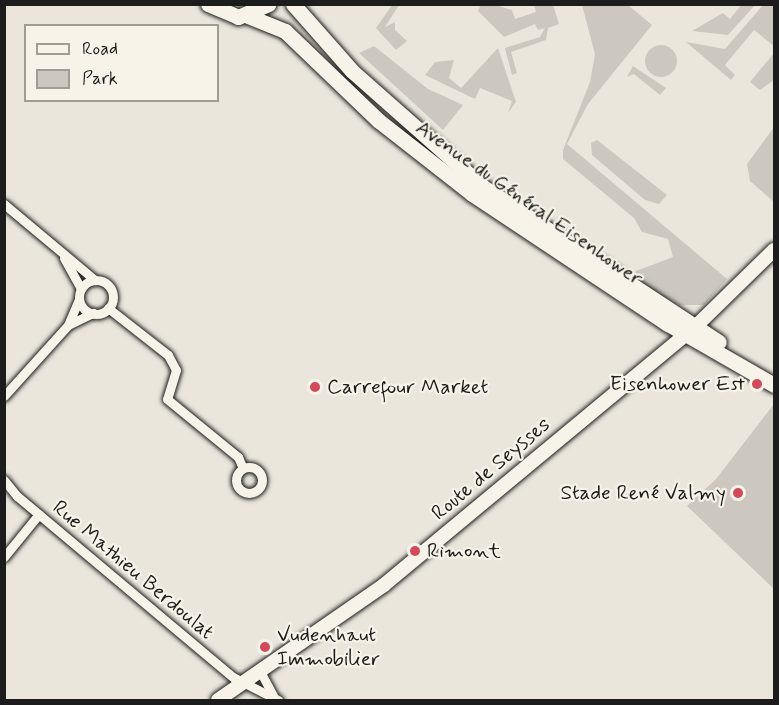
<!DOCTYPE html>
<meta charset="utf-8">
<style>
body{margin:0}
#map{position:relative;width:779px;height:705px;overflow:hidden;background:#eae6dc;font-family:Mynerve,sans-serif}
div>[style]{position:absolute}
.green>*{inset:0;background:#ccc8c0}
.round{border-radius:50%}
.roads{filter:drop-shadow(0 0 2px #1c1c1c) drop-shadow(0 0 2px #1c1c1c)}
.minor>*{height:9px;margin:-4.5px;padding:0 4.5px;transform-origin:4.5px;border-radius:4.5px;background:#f7f3e8}
.minor>.ring{margin:-4.5px;padding:0;box-sizing:content-box;background:none;border:9px solid #f7f3e8;border-radius:50%}
.secondary>*{height:14px;margin:-7px;padding:0 7px;transform-origin:7px;border-radius:7px;background:#f7f3e8}
.primary>*{height:15px;margin:-7.5px;padding:0 7.5px;transform-origin:7.5px;border-radius:7.5px;background:#f7f3e8}
.dots>*{width:16px;height:16px;translate:-50% -50%;box-sizing:border-box;border:3px solid #f7f3e8;border-radius:50%}
span{translate:-50% -50%;white-space:nowrap;text-align:center;line-height:1.15;-webkit-text-stroke:4.5px #f7f3e8;paint-order:stroke}
.street-label{font-size:21px;color:#1c1c1c}
.poi-label{font-size:21px;color:#1c1c1c}
.right{translate:-100% -50%;text-align:right}
.left{translate:0 -50%;text-align:left}
.frame{position:absolute;inset:0;border:6px solid #1c1c1c;pointer-events:none}
.legend{position:absolute;left:24px;top:24px;width:195px;height:78px;box-sizing:border-box;background:#f7f3e8;border:2px solid #9f9d96;margin:0;padding:8px 10px;list-style:none;font-size:18px;color:#1c1c1c}
.legend li{display:flex;align-items:center;gap:12px;height:30px}
.legend b{width:30px;border:2px solid #9f9d96}
</style>
<div id="map">
<div class="green">
<div style="clip-path:polygon(742px 4px,755px 5px,728px 35px,692px 31px,723px 13px,730px 19px)"></div>
<div style="clip-path:polygon(392px 5px,399px 5px,385px 27px,395px 22px,395px 30px,407px 41px,396px 50px,376px 28px)"></div>
<div style="clip-path:polygon(495px 5px,512px 10px,515px 19px,536px 12px,534px 5px,553px 5px,559px 24px,548px 28px,546px 40px,511px 52px,517px 73px,512px 75px,505px 48px,540px 37px,545px 28px,538px 30px,535px 24px,504px 37px,478px 11px,480px 6px)"></div>
<div style="clip-path:polygon(582px 5px,628px 5px,652px 25px,588px 104px,567px 144px,727px 279px,704px 305px,679px 305px,633px 278px,636px 271px,673px 257px,668px 239px,642px 232px,634px 218px,563px 159px,563px 150px,590px 82px,595px 54px)"></div>
<div style="clip-path:polygon(763px 5px,774px 5px,774px 46px,754px 30px,725px 65px,735px 75px,731px 80px,686px 42px,725px 49px)"></div>
<div class="round" style="left:645px;top:45px;width:32px;height:32px"></div>
<div style="clip-path:polygon(374px 46px,428px 89px,463px 105px,443px 130px,359px 53px)"></div>
<div style="clip-path:polygon(498px 48px,516px 102px,508px 113px,512px 101px,480px 88px,475px 99px,425px 75px,435px 62px,454px 60px,449px 78px,461px 88px)"></div>
<div style="clip-path:polygon(774px 53px,774px 80px,760px 90px,750px 82px)"></div>
<div style="clip-path:polygon(633px 66px,666px 88px,660px 95px,634px 74px,627px 77px)"></div>
<div style="clip-path:polygon(774px 127px,774px 202px,750px 181px,747px 164px)"></div>
<div style="clip-path:polygon(597px 140px,667px 195px,659px 204px,645px 200px,592px 155px,591px 143px)"></div>
<div style="clip-path:polygon(774px 404px,774px 589px,687px 506px,716px 479px)"></div>
</div>
<div class="roads">
<div class="minor">
<div style="left:4px;top:204px;width:119px;rotate:39.9deg"></div>
<div style="left:64px;top:258px;width:35px;rotate:61deg"></div>
<div class="ring" style="left:79px;top:280px;width:25px;height:25px"></div>
<div style="left:108px;top:308px;width:76px;rotate:38.1deg"></div>
<div style="left:168px;top:355px;width:17px;rotate:62deg"></div>
<div style="left:176px;top:370px;width:30px;rotate:107deg"></div>
<div style="left:167px;top:399px;width:92px;rotate:39.2deg"></div>
<div style="left:238px;top:457px;width:12px;rotate:66deg"></div>
<div style="left:68px;top:325px;width:28px;rotate:-67deg"></div>
<div style="left:4px;top:396px;width:96px;rotate:-48deg"></div>
<div style="left:68px;top:325px;width:28px;rotate:-26deg"></div>
<div class="ring" style="left:236px;top:467px;width:17px;height:17px"></div>
<div style="left:4px;top:480px;width:21px;rotate:51deg"></div>
<div style="left:17px;top:496px;width:282px;rotate:40deg"></div>
<div style="left:233px;top:677px;width:51px;rotate:27.1deg"></div>
<div style="left:4px;top:557px;width:55px;rotate:-50.9deg"></div>
<div style="left:260px;top:671px;width:30px;rotate:62deg"></div>
</div>
<div class="secondary">
<div style="left:218px;top:700px;width:202px;rotate:-34.7deg"></div>
<div style="left:384px;top:585px;width:405px;rotate:-39.7deg"></div>
<div style="left:696px;top:326px;width:109px;rotate:-44.3deg"></div>
</div>
<div class="primary">
<div style="left:208px;top:4px;width:33px;rotate:23deg"></div>
<div style="left:238px;top:17px;width:33px;rotate:-23deg"></div>
<div style="left:293px;top:4px;width:89px;rotate:48.6deg"></div>
<div style="left:352px;top:71px;width:175px;rotate:41.5deg"></div>
<div style="left:483px;top:187px;width:282px;rotate:33.3deg"></div>
<div style="left:248px;top:16px;width:40px;rotate:22deg"></div>
<div style="left:285px;top:31px;width:130px;rotate:43.8deg"></div>
<div style="left:379px;top:121px;width:118px;rotate:38.1deg"></div>
<div style="left:472px;top:194px;width:235px;rotate:33.6deg"></div>
<div style="left:668px;top:324px;width:122px;rotate:29.9deg"></div>
</div>
</div>
<div class="dots">
<div style="left:757px;top:384px;background:#d1495b"></div>
<div style="left:315px;top:387px;background:#d1495b"></div>
<div style="left:738px;top:493px;background:#d1495b"></div>
<div style="left:415px;top:551px;background:#d1495b"></div>
<div style="left:265px;top:647px;background:#d1495b"></div>
</div>
<div class="street-label">
<span style="left:529px;top:203px;rotate:35deg">Avenue du Général Eisenhower</span>
<span style="left:491px;top:469px;rotate:-40deg">Route de Seysses</span>
<span style="left:133px;top:570px;rotate:40deg">Rue Mathieu Berdoulat</span>
</div>
<div class="poi-label">
<span class="right" style="left:745px;top:384px">Eisenhower Est</span>
<span class="left" style="left:327px;top:387px">Carrefour Market</span>
<span class="right" style="left:726px;top:493px">Stade René Valmy</span>
<span class="left" style="left:427px;top:551px">Rimont</span>
<span class="left" style="left:277px;top:647px">Vudenhaut<br>Immobilier</span>
</div>
<div class="frame"></div>
<ul class="legend">
<li><b style="height:8px;background:#f7f3e8"></b>Road</li>
<li><b style="height:16px;background:#ccc8c0"></b>Park</li>
</ul>
</div>
